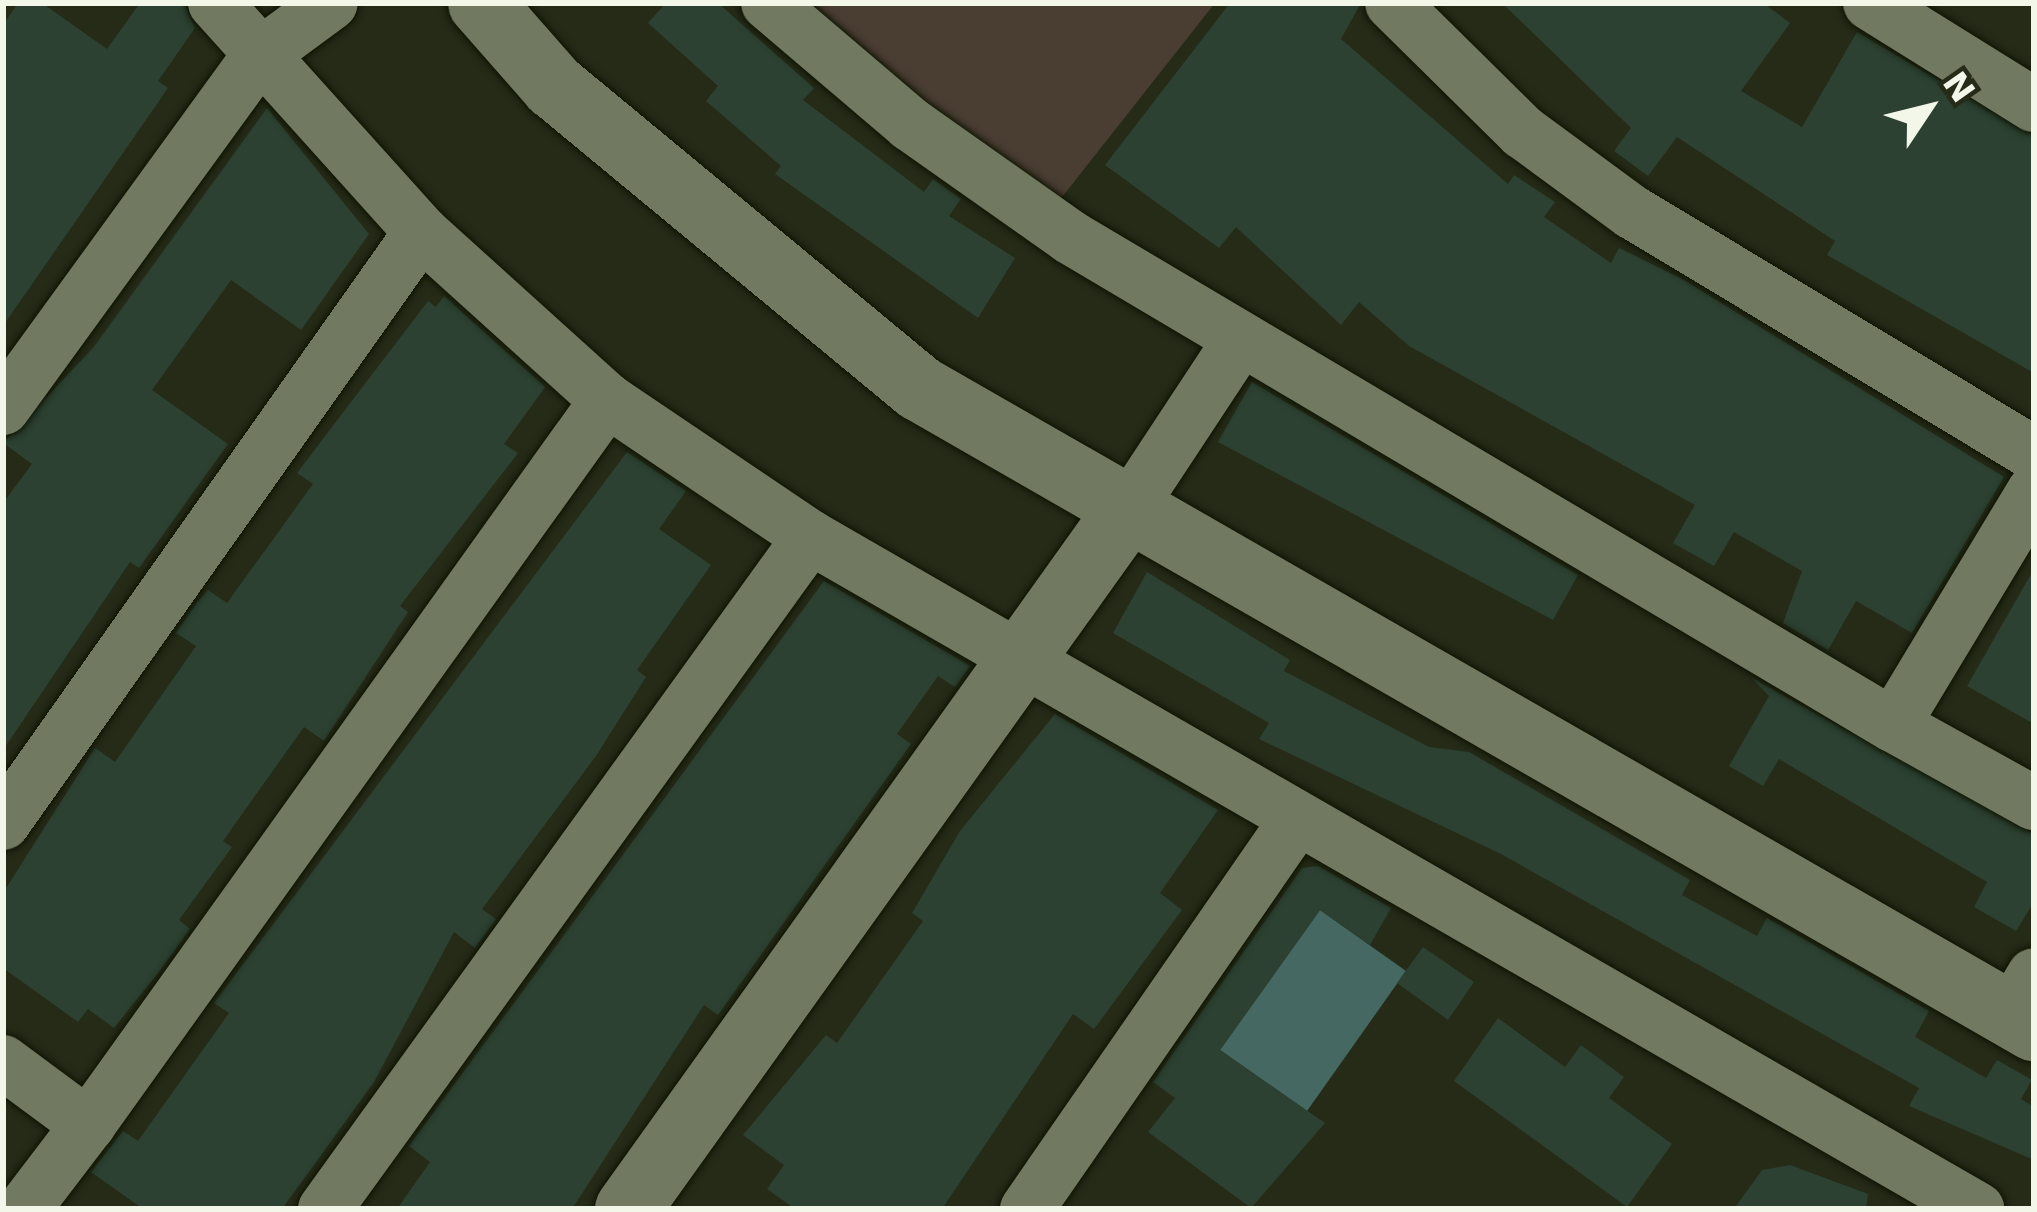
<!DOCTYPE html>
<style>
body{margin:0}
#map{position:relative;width:2037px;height:1212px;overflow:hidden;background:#252b17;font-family:"DejaVu Sans",sans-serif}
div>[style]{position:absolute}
.green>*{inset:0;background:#4a3d32}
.water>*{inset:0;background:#456962}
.building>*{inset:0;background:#2c4132}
.roads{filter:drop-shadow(0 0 3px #0e1402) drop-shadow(0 0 3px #0e1402)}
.street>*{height:54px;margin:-27px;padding:0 27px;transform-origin:27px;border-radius:27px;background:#717961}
.secondary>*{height:66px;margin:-33px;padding:0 33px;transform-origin:33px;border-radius:33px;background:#717961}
span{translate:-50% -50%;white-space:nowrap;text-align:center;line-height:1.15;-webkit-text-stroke:12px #252b17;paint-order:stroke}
.frame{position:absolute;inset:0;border:6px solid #f2f7ea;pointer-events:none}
.north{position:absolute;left:1869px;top:48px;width:120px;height:120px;-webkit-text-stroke:9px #252b17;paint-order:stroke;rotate:55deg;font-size:33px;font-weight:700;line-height:48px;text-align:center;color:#f2f7ea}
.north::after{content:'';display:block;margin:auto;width:42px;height:54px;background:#f2f7ea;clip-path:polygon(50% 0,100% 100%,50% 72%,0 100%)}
</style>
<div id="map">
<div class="green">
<div style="clip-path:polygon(787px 3px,1215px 3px,1055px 206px)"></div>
</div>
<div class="water">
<div style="clip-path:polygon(1320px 910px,1406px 971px,1307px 1111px,1220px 1050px)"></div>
</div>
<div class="building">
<div style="clip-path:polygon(18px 3px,42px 3px,107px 49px,140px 3px,184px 3px,195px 28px,158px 81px,168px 88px,3px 326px,3px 25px)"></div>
<div style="clip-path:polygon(666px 3px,718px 3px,814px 88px,803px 100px,924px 192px,933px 179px,961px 199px,949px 216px,1015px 258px,978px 318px,775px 174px,781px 166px,706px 101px,718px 86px,648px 23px)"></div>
<div style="clip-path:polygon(1230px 3px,1361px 3px,1341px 39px,1508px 184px,1514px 175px,1555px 202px,1544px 217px,1611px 263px,1619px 248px,1682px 279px,2004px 477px,1912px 633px,1856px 601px,1828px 650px,1783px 623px,1802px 571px,1734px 532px,1714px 566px,1673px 543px,1695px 505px,1409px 346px,1359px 302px,1341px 325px,1236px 227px,1219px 248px,1105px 165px)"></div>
<div style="clip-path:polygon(1502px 3px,1763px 3px,1790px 23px,1741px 91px,1802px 127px,1857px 32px,2034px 136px,2034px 373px,1827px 255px,1835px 241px,1677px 137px,1648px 176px,1614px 151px,1631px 128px)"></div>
<div style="clip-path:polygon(267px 108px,369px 234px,301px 330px,231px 280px,152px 390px,228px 444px,139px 568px,130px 562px,3px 750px,3px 503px,32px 464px,3px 443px,93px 348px)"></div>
<div style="clip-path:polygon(444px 296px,545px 387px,504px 444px,518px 453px,400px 606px,408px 612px,324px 741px,304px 727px,223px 841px,232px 847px,179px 920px,190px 929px,158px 973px,114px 1028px,88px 1009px,78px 1022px,3px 968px,3px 893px,95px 748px,115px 762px,196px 646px,176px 633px,196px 604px,208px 590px,227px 603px,313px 484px,297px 473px,428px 301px,436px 307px)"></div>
<div style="clip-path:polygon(1252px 382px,1578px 575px,1553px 620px,1218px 442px)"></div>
<div style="clip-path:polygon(627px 452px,686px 491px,659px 529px,711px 565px,637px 670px,646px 677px,596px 756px,482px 909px,496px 919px,475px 948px,454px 932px,374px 1082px,282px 1209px,143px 1209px,91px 1172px,123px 1131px,138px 1141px,229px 1013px,214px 1003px)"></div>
<div style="clip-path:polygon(2034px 569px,2034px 724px,1967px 686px)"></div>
<div style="clip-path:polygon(1147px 572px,1290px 660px,1284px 671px,1429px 747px,1469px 752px,1690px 880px,1682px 895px,1757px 936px,1767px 918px,1929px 1011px,1915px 1037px,1986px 1078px,1997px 1060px,2032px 1080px,2021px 1099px,2034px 1107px,2034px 1160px,1909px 1106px,1919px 1088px,1501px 854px,1259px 739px,1269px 723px,1113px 633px)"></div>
<div style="clip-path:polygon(824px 581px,970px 666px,955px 687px,938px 676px,897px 734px,911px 744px,718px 1015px,704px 1005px,572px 1209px,397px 1209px,430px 1162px,409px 1146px)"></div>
<div style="clip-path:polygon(1752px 678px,2034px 834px,2034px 902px,2016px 931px,1974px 907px,1987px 882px,1779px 759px,1763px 786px,1729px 766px,1769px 696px)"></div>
<div style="clip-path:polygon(1055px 714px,1218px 810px,1160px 893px,1182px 910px,1094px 1029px,1073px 1014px,942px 1209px,795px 1209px,767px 1189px,784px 1165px,743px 1135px,826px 1035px,837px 1043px,923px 921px,912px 913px,960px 831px)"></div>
<div style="clip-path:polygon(1318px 866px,1391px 908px,1370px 945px,1320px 910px,1220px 1050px,1325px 1123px,1251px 1208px,1148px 1132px,1175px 1098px,1153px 1082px,1302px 868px)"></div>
<div style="clip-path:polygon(1423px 947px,1474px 982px,1448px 1020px,1397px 983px)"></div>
<div style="clip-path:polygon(1498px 1018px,1565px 1067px,1581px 1045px,1624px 1077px,1609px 1098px,1672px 1144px,1627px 1207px,1454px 1081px)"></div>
<div style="clip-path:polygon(1790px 1165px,1868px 1194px,1866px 1209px,1734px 1209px,1762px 1170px)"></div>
</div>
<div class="roads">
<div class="street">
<div style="left:215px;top:3px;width:308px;rotate:48deg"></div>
<div style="left:421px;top:232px;width:251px;rotate:42.1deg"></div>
<div style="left:607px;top:400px;width:245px;rotate:34deg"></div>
<div style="left:810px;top:537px;width:1347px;rotate:29.93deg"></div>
<div style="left:768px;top:3px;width:187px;rotate:40.4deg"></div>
<div style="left:910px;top:124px;width:196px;rotate:35.2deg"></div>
<div style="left:1070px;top:237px;width:957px;rotate:30.67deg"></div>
<div style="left:1893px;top:725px;width:273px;rotate:-58.9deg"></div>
<div style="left:1392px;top:3px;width:184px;rotate:44.6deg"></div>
<div style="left:1523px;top:132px;width:135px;rotate:36.3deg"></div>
<div style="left:1632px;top:212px;width:469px;rotate:31deg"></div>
<div style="left:1870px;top:3px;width:193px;rotate:31.9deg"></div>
<div style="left:3px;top:408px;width:435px;rotate:-54deg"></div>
<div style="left:259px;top:56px;width:89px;rotate:-36.4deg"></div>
<div style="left:1132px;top:504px;width:198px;rotate:-56.6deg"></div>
<div style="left:1893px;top:725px;width:161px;rotate:29deg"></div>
<div style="left:3px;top:823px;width:724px;rotate:-54.73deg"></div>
<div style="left:2011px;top:1014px;width:45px;rotate:-59.5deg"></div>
<div style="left:3px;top:1062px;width:106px;rotate:36.5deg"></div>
<div style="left:88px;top:1125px;width:892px;rotate:-54.4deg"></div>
<div style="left:24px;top:1209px;width:106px;rotate:-52.7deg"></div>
<div style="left:325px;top:1209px;width:829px;rotate:-54.18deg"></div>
<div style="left:1027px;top:1209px;width:469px;rotate:-55.3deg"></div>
</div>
<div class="secondary">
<div style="left:481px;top:3px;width:111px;rotate:48.7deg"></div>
<div style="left:554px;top:86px;width:474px;rotate:39.6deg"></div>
<div style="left:919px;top:388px;width:1286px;rotate:29.86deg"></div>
<div style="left:628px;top:1209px;width:867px;rotate:-54.44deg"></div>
</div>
</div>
<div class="frame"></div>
<div class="north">N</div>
</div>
